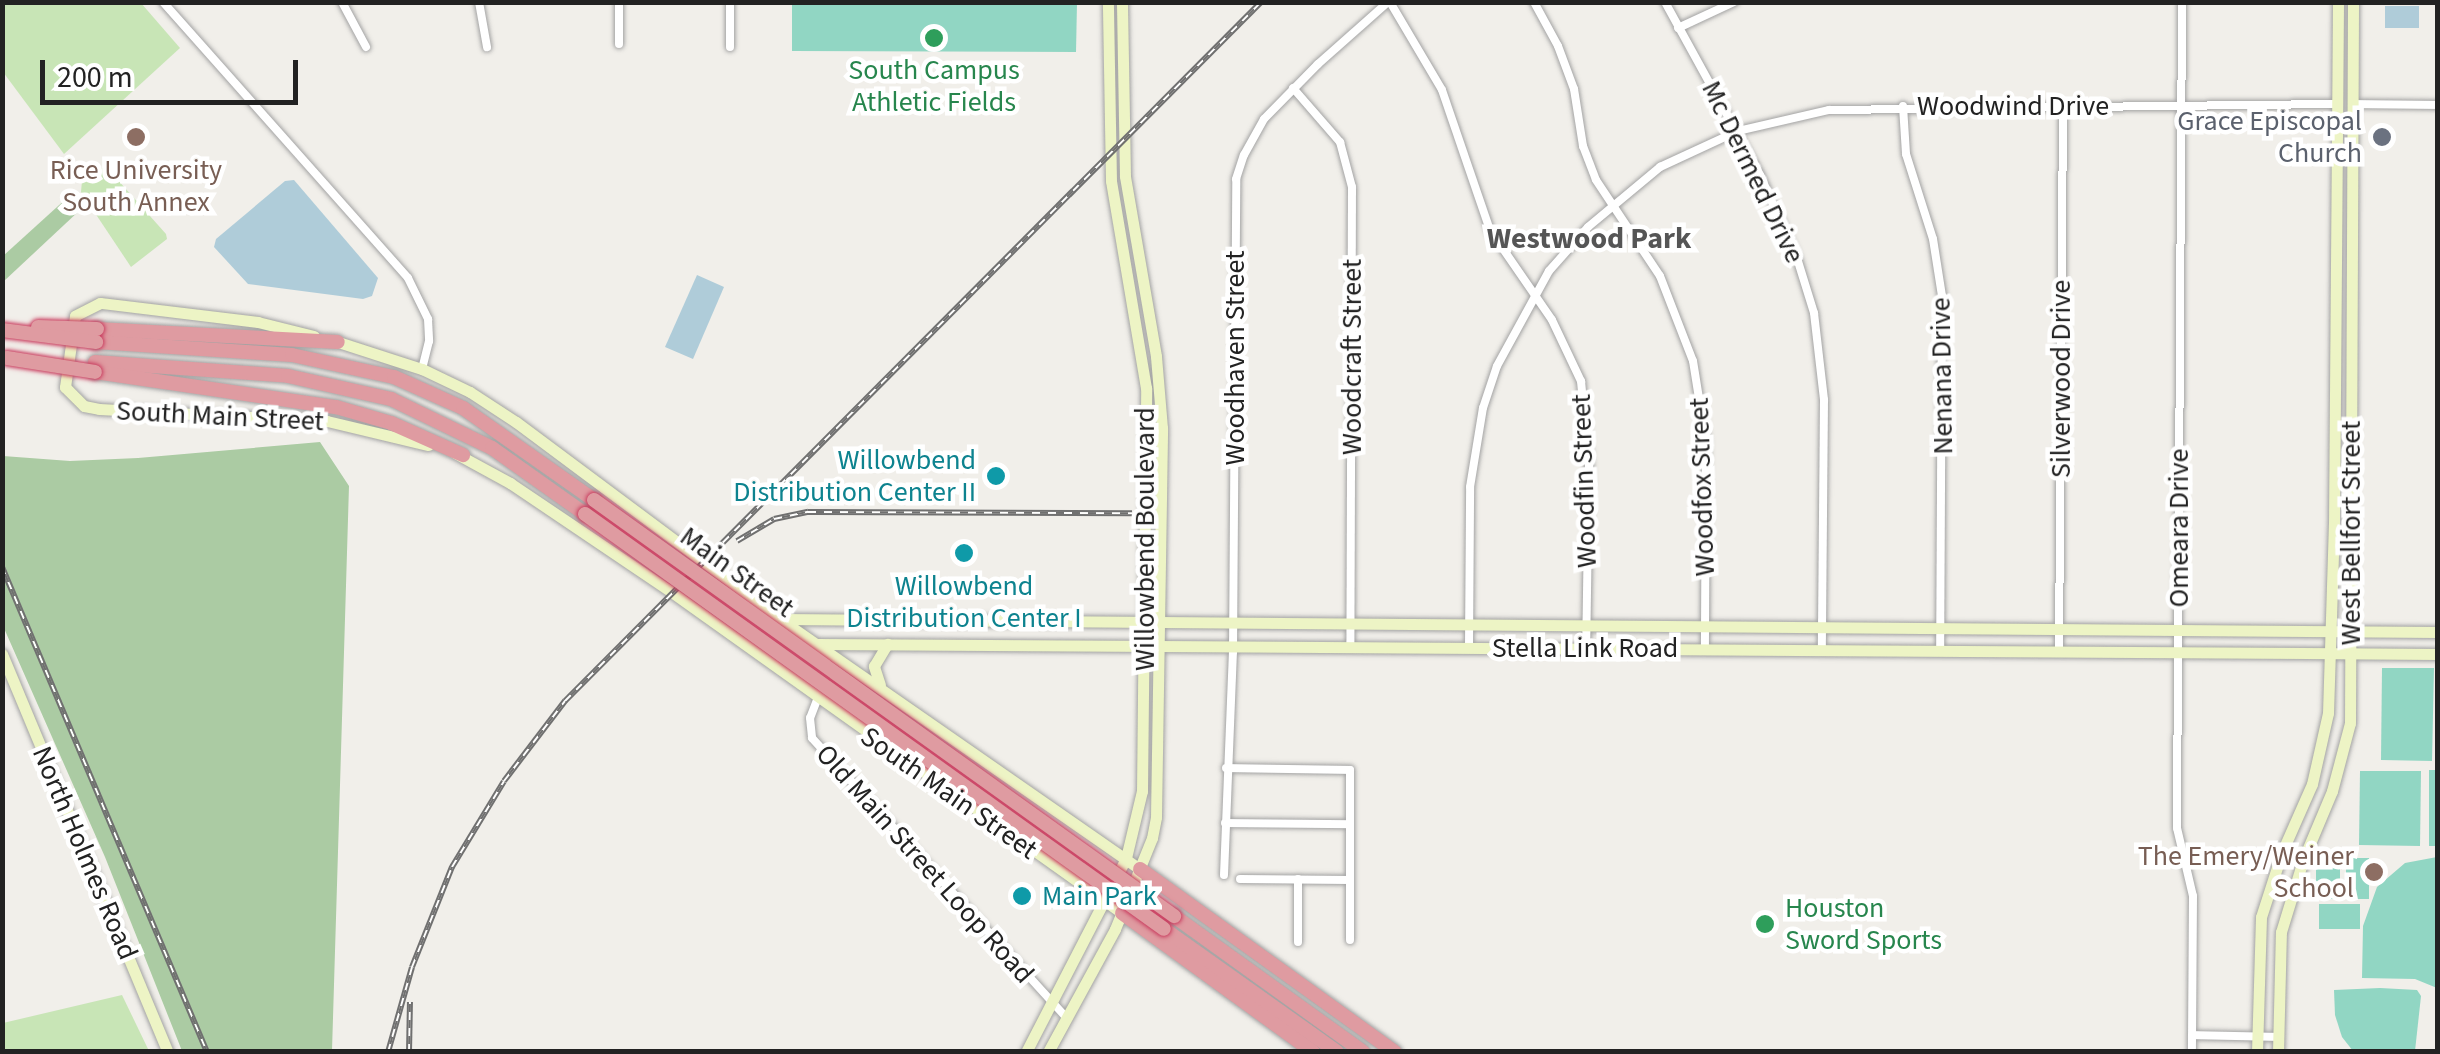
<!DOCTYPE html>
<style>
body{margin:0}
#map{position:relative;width:2440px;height:1054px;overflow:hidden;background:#f1efea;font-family:"Source Sans 3",sans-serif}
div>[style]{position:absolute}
.grass>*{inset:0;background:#c8e5b6}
.forest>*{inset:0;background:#abcba3}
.pitch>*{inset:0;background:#91d6c3}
.water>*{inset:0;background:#afccd9}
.roads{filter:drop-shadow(0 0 2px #a3a3a3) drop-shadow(0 0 2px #a3a3a3)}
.street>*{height:8px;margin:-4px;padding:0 4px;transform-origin:4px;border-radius:4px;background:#fff}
.secondary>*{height:11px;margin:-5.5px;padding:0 5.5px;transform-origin:5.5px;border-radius:5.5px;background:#edf4c5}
.highway>*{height:14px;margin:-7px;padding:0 7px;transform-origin:7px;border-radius:7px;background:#df9ba1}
.rail>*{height:6px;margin-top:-3px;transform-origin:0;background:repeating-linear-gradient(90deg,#fff 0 8px,#707070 0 16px);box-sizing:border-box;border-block:2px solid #707070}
.bridges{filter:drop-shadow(0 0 2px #c93d5f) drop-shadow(0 0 2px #c93d5f)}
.highway-bridge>*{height:14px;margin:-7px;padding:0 7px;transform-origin:7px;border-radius:7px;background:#df9ba1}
.dots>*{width:28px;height:28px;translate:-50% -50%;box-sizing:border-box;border:5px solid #fff;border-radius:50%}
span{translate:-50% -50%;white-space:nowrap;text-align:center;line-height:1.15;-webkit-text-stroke:9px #fff;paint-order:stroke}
.leisure-label{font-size:28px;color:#27864d}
.left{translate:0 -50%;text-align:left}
.street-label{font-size:28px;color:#222}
.worship-label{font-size:28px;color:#5b616d}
.right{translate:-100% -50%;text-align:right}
.education-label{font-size:28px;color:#785e54}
.culture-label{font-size:28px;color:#0d838f}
.neighbourhood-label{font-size:30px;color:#555;font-weight:700}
.frame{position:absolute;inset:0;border:5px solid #222;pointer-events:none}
.scale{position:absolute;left:40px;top:60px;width:258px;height:45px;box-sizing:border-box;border:5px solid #222;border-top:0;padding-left:12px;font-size:30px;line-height:35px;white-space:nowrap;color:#222;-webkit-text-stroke:8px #fff;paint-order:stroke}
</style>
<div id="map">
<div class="grass">
<div style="clip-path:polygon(3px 2px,141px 3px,180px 48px,64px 154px,3px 72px)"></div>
<div style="clip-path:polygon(99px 167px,109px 170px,166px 234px,167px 239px,131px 267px,81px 192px,82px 181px)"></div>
<div style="clip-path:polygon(122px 995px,149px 1051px,3px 1051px,3px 1023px)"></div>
</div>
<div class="forest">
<div style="clip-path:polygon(68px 197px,79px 211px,3px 282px,3px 256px)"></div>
<div style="clip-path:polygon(320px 442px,349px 486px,332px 1051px,182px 1051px,105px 857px,3px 626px,3px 456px,70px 461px,138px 458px)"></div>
</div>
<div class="pitch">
<div style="clip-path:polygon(792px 3px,1077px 3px,1076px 52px,792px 51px)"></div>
<div style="clip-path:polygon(2382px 668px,2434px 668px,2432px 761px,2381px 760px)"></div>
<div style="clip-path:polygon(2429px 770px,2437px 770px,2437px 846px,2429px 846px)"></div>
<div style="clip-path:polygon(2360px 771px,2421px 771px,2420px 846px,2359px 845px)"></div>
<div style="clip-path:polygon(2437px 857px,2437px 988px,2415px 979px,2362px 978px,2363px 926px,2377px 887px,2405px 863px)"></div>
<div style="clip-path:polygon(2316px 858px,2340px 858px,2340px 899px,2316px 899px)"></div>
<div style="clip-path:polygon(2346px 858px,2369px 858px,2369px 899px,2346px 899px)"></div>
<div style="clip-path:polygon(2360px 904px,2360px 929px,2319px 929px,2319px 904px)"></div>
<div style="clip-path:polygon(2380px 988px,2417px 990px,2421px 996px,2415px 1051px,2353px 1051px,2342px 1037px,2335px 1015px,2334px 990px)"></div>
</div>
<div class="water">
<div style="clip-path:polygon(2385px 6px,2419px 6px,2419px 28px,2385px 28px)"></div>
<div style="clip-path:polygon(294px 180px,378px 278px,372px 296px,363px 299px,248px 284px,214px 247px,216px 239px,285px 181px)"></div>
<div style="clip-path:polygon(697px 275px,724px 287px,693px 359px,665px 347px)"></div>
</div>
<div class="roads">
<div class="street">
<div style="left:163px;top:2px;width:369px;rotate:48.4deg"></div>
<div style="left:408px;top:278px;width:46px;rotate:64deg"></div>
<div style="left:428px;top:319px;width:22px;rotate:87deg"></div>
<div style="left:429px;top:341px;width:29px;rotate:104deg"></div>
<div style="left:342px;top:2px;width:51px;rotate:61.9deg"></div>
<div style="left:479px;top:2px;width:46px;rotate:79.9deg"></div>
<div style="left:619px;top:2px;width:42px;rotate:90deg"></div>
<div style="left:730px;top:2px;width:45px;rotate:90deg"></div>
<div style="left:1390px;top:2px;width:102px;rotate:59.4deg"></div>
<div style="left:1442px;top:90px;width:148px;rotate:71.1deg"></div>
<div style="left:1490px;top:230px;width:109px;rotate:55.4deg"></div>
<div style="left:1552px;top:320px;width:68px;rotate:64.6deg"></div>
<div style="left:1581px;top:381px;width:84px;rotate:84.6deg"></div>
<div style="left:1589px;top:465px;width:183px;rotate:90.9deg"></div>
<div style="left:1534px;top:2px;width:50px;rotate:61.4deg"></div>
<div style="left:1558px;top:46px;width:46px;rotate:69.6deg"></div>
<div style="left:1574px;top:89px;width:58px;rotate:81deg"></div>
<div style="left:1583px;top:146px;width:36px;rotate:69deg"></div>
<div style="left:1596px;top:180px;width:115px;rotate:56.3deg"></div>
<div style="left:1660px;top:276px;width:91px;rotate:68.8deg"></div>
<div style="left:1693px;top:361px;width:82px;rotate:80.9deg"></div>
<div style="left:1706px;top:442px;width:207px;rotate:90.3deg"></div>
<div style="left:1665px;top:2px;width:197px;rotate:61.2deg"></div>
<div style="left:1760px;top:175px;width:91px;rotate:66deg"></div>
<div style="left:1797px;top:258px;width:58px;rotate:72.8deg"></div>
<div style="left:1814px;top:313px;width:88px;rotate:83.4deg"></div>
<div style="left:1824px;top:400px;width:250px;rotate:90.5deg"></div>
<div style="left:2182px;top:2px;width:826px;rotate:90.35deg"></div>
<div style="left:2177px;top:828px;width:70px;rotate:76.8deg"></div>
<div style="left:2193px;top:896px;width:156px;rotate:90.4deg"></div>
<div style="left:1678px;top:28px;width:62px;rotate:-24.9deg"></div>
<div style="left:1293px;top:88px;width:72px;rotate:49deg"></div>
<div style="left:1340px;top:142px;width:47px;rotate:75.1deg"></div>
<div style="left:1352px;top:187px;width:459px;rotate:90.2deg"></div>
<div style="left:2352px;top:104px;width:86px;rotate:0.7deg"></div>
<div style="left:1903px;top:106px;width:48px;rotate:86.4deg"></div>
<div style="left:1906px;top:154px;width:89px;rotate:72.4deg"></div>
<div style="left:1933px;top:239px;width:58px;rotate:81deg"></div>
<div style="left:1942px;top:296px;width:355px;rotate:90.3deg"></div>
<div style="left:1469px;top:647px;width:160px;rotate:-89.6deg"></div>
<div style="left:1470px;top:487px;width:80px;rotate:-80.7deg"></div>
<div style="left:1483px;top:408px;width:44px;rotate:-71.6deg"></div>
<div style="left:1497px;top:366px;width:108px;rotate:-61.3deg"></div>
<div style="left:1549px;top:271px;width:59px;rotate:-48.4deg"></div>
<div style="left:1588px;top:227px;width:94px;rotate:-39.8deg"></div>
<div style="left:1660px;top:167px;width:86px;rotate:-24.8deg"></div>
<div style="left:1738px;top:131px;width:93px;rotate:-13deg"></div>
<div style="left:1829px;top:110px;width:509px;rotate:-0.68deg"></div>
<div style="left:2059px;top:652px;width:546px;rotate:-89.58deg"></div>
<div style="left:817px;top:700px;width:19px;rotate:111deg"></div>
<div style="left:810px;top:718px;width:20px;rotate:84deg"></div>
<div style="left:812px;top:738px;width:379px;rotate:47.7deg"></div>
<div style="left:1226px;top:768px;width:124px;rotate:0.9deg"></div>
<div style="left:1350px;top:770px;width:170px;rotate:90deg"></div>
<div style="left:1225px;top:823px;width:125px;rotate:0.5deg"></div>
<div style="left:1224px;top:875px;width:223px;rotate:-87.7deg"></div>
<div style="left:1233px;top:652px;width:473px;rotate:-89.6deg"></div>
<div style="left:1236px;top:179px;width:25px;rotate:-72deg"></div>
<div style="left:1244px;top:155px;width:41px;rotate:-60.9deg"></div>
<div style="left:1264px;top:119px;width:77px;rotate:-45.5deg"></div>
<div style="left:1318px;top:64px;width:94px;rotate:-41.5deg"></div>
<div style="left:1240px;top:879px;width:110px;rotate:0.5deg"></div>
<div style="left:1298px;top:942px;width:63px;rotate:-90deg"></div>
<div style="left:2192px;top:1035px;width:86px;rotate:1.3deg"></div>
</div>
<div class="secondary">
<div style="left:314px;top:336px;width:58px;rotate:-166deg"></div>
<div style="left:258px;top:322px;width:159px;rotate:-173.1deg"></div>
<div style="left:100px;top:303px;width:28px;rotate:153deg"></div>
<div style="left:75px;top:316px;width:72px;rotate:98deg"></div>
<div style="left:65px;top:387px;width:27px;rotate:45deg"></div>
<div style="left:84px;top:406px;width:15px;rotate:11deg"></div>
<div style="left:99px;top:409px;width:228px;rotate:3deg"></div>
<div style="left:327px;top:421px;width:104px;rotate:13.4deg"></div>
<div style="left:332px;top:340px;width:95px;rotate:17.9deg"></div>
<div style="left:422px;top:369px;width:53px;rotate:25.6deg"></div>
<div style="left:470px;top:392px;width:55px;rotate:33.1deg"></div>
<div style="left:516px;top:422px;width:329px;rotate:36.7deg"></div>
<div style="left:780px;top:619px;width:438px;rotate:34.8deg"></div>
<div style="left:455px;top:453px;width:63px;rotate:28.6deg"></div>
<div style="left:510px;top:483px;width:197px;rotate:34deg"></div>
<div style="left:673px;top:593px;width:551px;rotate:35.48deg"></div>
<div style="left:780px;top:619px;width:1658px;rotate:0.45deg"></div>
<div style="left:816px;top:644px;width:1622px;rotate:0.35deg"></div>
<div style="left:2px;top:654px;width:431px;rotate:67.4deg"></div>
<div style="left:880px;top:685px;width:20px;rotate:-108deg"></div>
<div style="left:874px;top:666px;width:26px;rotate:-59deg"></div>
<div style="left:1026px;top:1052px;width:218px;rotate:-62.7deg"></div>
<div style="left:1126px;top:858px;width:69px;rotate:-76.6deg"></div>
<div style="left:1142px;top:791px;width:403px;rotate:-89.4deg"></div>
<div style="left:1146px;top:388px;width:210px;rotate:-99.6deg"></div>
<div style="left:1111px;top:181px;width:179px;rotate:-91deg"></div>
<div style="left:1048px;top:1052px;width:140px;rotate:-61.4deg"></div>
<div style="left:1115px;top:929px;width:98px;rotate:-67.9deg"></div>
<div style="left:1152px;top:838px;width:21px;rotate:-79deg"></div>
<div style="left:1156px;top:817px;width:389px;rotate:-89.1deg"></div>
<div style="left:1162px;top:428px;width:72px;rotate:-94.8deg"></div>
<div style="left:1156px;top:356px;width:183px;rotate:-99.8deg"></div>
<div style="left:1125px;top:176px;width:174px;rotate:-91deg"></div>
<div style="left:2257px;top:1052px;width:135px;rotate:-88.3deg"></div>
<div style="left:2261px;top:917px;width:68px;rotate:-72.1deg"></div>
<div style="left:2282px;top:852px;width:74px;rotate:-66.2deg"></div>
<div style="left:2312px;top:784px;width:73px;rotate:-77.3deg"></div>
<div style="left:2328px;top:713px;width:189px;rotate:-88.2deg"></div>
<div style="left:2334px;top:524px;width:522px;rotate:-89.56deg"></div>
<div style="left:2278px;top:1052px;width:120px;rotate:-88.6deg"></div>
<div style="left:2281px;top:932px;width:75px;rotate:-73deg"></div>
<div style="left:2303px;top:860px;width:75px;rotate:-67.2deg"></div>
<div style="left:2332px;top:791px;width:70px;rotate:-75.2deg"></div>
<div style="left:2350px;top:723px;width:721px;rotate:-89.76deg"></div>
</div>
<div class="highway">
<div style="left:97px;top:329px;width:241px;rotate:3.1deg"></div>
<div style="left:96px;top:342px;width:196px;rotate:3.8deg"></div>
<div style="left:292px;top:355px;width:104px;rotate:12.2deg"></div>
<div style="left:394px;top:377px;width:76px;rotate:24.2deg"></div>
<div style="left:463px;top:408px;width:160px;rotate:35.1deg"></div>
<div style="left:95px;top:362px;width:194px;rotate:4.1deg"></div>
<div style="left:288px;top:376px;width:106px;rotate:12.6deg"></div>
<div style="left:391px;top:399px;width:112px;rotate:25.9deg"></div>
<div style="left:492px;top:448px;width:114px;rotate:35.4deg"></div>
<div style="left:95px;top:372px;width:244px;rotate:8.3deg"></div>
<div style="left:336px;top:407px;width:57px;rotate:16.2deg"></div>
<div style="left:391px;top:423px;width:79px;rotate:24deg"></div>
<div style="left:1140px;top:869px;width:314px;rotate:35.7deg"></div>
<div style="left:1122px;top:913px;width:236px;rotate:36deg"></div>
<div style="left:1174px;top:916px;width:233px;rotate:35.7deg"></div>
<div style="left:1164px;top:929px;width:212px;rotate:35.4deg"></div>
</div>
</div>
<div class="rail">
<div style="left:737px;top:541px;width:43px;rotate:-30.7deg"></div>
<div style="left:774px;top:519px;width:35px;rotate:-12deg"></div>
<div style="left:808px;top:512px;width:324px;rotate:0.2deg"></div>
<div style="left:2px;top:567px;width:527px;rotate:67.09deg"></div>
<div style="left:388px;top:1052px;width:88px;rotate:-74.2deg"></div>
<div style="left:412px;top:967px;width:108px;rotate:-68.2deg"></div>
<div style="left:452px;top:867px;width:100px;rotate:-58.8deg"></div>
<div style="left:504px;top:781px;width:101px;rotate:-52.7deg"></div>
<div style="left:565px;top:701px;width:986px;rotate:-45.12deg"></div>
<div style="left:409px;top:1052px;width:50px;rotate:-88.9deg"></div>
</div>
<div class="bridges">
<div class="highway-bridge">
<div style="left:38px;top:327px;width:59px;rotate:1.9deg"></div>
<div style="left:2px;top:330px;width:95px;rotate:7.3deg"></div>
<div style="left:7px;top:358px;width:89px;rotate:9deg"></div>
<div style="left:594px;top:500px;width:714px;rotate:35.65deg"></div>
<div style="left:585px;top:514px;width:712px;rotate:35.63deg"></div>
</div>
</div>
<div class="dots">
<div style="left:934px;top:38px;background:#2e9e5b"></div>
<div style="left:136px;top:137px;background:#8d6e63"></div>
<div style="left:2382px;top:137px;background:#6b7280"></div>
<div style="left:996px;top:476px;background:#0f9aa8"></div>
<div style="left:964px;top:553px;background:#0f9aa8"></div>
<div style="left:2374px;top:872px;background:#8d6e63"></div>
<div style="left:1022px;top:896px;background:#0f9aa8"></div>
<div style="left:1765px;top:924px;background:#2e9e5b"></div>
</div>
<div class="leisure-label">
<span style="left:934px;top:86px">South Campus<br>Athletic Fields</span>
<span class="left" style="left:1785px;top:924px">Houston<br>Sword Sports</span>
</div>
<div class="street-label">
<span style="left:2013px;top:106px">Woodwind Drive</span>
<span style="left:1753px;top:172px;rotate:64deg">Mc Dermed Drive</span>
<span style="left:1352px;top:357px;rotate:-90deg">Woodcraft Street</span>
<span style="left:1235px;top:358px;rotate:-90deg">Woodhaven Street</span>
<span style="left:1942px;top:376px;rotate:-91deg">Nenana Drive</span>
<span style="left:2061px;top:379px;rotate:-90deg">Silverwood Drive</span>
<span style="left:220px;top:416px;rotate:3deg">South Main Street</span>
<span style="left:1584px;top:481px;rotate:-92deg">Woodfin Street</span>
<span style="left:1702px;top:487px;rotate:-92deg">Woodfox Street</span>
<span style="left:2179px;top:528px;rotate:-90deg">Omeara Drive</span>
<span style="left:2351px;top:533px;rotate:-90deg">West Bellfort Street</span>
<span style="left:1145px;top:539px;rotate:-90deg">Willowbend Boulevard</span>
<span style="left:737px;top:572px;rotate:36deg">Main Street</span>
<span style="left:1585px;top:648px">Stella Link Road</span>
<span style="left:949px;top:793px;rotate:35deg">South Main Street</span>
<span style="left:85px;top:853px;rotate:67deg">North Holmes Road</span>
<span style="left:925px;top:864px;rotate:48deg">Old Main Street Loop Road</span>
</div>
<div class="worship-label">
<span class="right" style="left:2362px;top:137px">Grace Episcopal<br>Church</span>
</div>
<div class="education-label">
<span style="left:136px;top:186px">Rice University<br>South Annex</span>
<span class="right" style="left:2354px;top:872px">The Emery/Weiner<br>School</span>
</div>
<div class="culture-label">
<span class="right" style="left:976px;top:476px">Willowbend<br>Distribution Center II</span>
<span style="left:964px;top:602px">Willowbend<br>Distribution Center I</span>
<span class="left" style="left:1042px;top:896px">Main Park</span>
</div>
<div class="neighbourhood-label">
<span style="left:1589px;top:239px">Westwood Park</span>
</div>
<div class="frame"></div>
<div class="scale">200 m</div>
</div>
